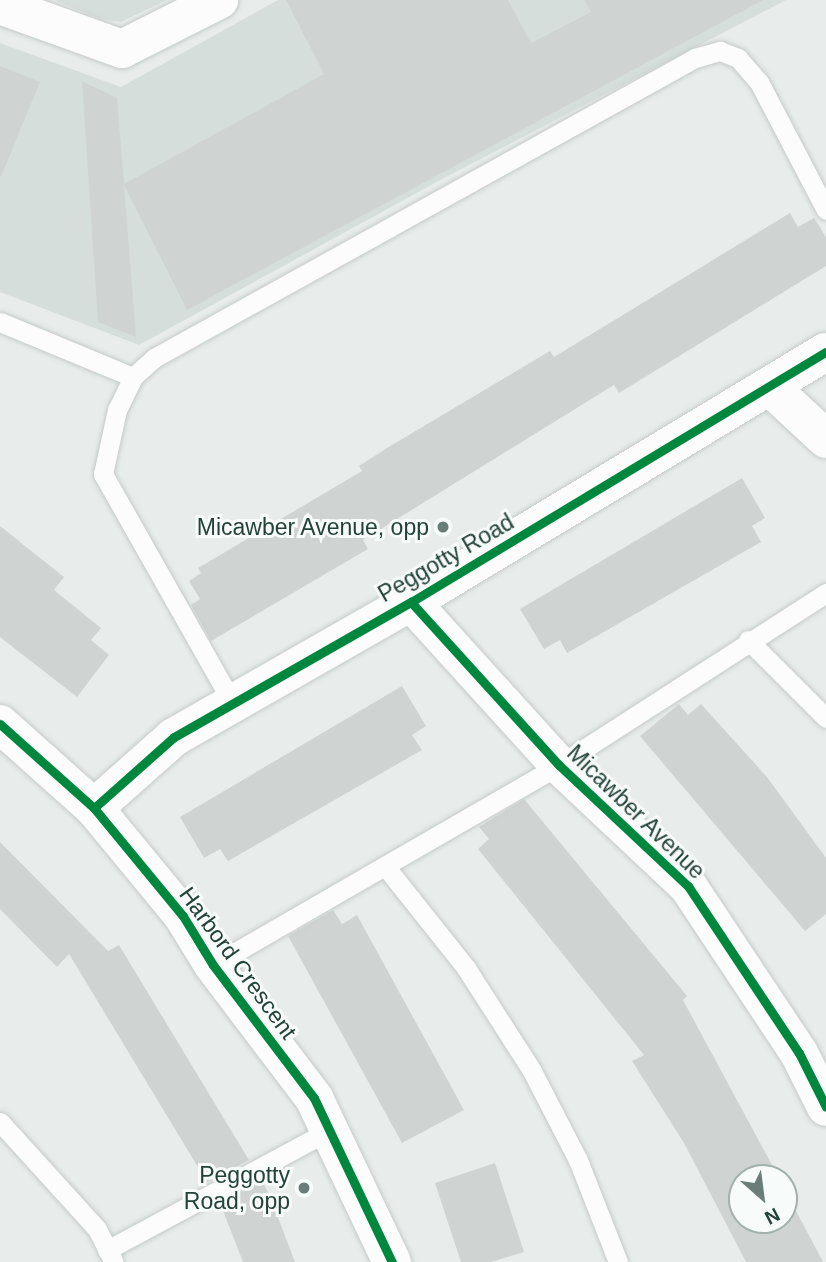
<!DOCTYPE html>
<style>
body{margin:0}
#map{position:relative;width:826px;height:1262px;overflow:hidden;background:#e8edeb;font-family:Arial,sans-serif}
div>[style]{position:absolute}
.built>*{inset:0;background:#d6dedb}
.building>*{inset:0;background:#cfd4d2}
.roads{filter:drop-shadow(0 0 2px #c5cac8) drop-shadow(0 0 2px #c5cac8)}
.service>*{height:19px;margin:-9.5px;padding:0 9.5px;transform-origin:9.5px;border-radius:9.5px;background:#fcfcfc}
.minor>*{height:38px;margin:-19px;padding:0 19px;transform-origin:19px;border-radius:19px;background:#fcfcfc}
.cycleway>*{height:9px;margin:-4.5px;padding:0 4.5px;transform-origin:4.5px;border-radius:4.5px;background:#00873e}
.dots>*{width:19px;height:19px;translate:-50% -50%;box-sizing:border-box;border:4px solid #f7fbf9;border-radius:50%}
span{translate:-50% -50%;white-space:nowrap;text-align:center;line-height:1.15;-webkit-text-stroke:6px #f7fbf9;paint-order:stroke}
.poi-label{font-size:23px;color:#24423a}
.right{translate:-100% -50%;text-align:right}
.street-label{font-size:23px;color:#24423a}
.north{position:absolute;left:728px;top:1164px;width:70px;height:70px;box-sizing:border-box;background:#f7fbf9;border:2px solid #a3b1ad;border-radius:50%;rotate:152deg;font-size:19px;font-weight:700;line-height:28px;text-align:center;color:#24423a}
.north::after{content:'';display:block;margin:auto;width:24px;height:32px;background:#697e78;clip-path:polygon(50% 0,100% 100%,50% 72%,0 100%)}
</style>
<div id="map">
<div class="built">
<div style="clip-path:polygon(54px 0,167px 0,121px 22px,101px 19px)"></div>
<div style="clip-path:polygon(278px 0,786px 0,446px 177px,139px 345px,0 292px,0 43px,121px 87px)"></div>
</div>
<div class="building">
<div style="clip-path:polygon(286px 0,508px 0,531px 43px,591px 12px,584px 0,763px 0,187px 310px,124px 185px,136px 337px,98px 322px,82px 81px,117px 98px,124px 184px,324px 74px)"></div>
<div style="clip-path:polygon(0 66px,40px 82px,1px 177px,0 176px)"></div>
<div style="clip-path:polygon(790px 213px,798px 227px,814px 218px,826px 237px,826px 266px,619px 393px,614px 385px,363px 540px,368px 549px,211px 641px,191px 605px,200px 599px,189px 581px,201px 573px,198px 568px,362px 471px,359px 466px,387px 448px,550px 351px,554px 357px)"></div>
<div style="clip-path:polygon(742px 478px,765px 518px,752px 526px,761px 542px,567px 653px,560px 640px,544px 649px,520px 609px)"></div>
<div style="clip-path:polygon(0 526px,64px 577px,54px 590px,101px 628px,91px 640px,109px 655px,77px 697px,0 637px)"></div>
<div style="clip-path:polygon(402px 686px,426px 726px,412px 735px,422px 750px,228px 861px,220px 849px,204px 858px,180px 817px)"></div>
<div style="clip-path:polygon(679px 704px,688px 715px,701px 704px,767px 777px,826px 858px,826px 914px,805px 931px,640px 736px)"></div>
<div style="clip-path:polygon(524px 799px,687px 996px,683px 1000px,779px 1178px,742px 1178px,742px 1220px,784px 1220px,784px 1188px,823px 1262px,746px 1262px,684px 1143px,632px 1061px,644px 1055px,478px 849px,489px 839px,479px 827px)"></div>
<div style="clip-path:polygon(0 842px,108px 951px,119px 945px,249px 1160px,207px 1182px,69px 954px,57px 967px,0 909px)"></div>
<div style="clip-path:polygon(333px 910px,342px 924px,357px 915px,464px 1110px,402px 1143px,288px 936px)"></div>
<div style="clip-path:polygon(495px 1163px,524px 1252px,491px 1262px,461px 1262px,435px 1183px)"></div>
<div style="clip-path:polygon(262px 1181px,269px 1194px,295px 1262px,243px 1262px,220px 1203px)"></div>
</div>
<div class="roads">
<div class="service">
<div style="left:0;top:322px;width:144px;rotate:22.5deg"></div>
<div style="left:748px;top:640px;width:110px;rotate:45deg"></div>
<div style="left:232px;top:702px;width:262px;rotate:-119.5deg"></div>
<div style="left:103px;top:474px;width:66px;rotate:-77.7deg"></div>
<div style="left:117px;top:410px;width:37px;rotate:-64deg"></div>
<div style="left:133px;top:377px;width:28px;rotate:-42deg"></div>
<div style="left:154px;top:358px;width:619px;rotate:-29.01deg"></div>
<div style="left:695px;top:58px;width:26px;rotate:-16deg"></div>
<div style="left:720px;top:51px;width:19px;rotate:21deg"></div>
<div style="left:738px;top:58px;width:32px;rotate:49deg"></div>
<div style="left:759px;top:82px;width:144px;rotate:62.4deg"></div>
<div style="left:385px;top:866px;width:130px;rotate:51.5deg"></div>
<div style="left:466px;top:968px;width:122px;rotate:57.3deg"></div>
<div style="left:532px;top:1071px;width:100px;rotate:62.7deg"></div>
<div style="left:578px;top:1160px;width:110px;rotate:68.6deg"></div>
<div style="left:213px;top:965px;width:400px;rotate:-30deg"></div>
<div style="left:559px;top:765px;width:318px;rotate:-32.8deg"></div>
<div style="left:0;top:1122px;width:144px;rotate:47.8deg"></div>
<div style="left:97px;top:1229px;width:36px;rotate:63deg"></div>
<div style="left:107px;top:1250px;width:253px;rotate:-28.3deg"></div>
</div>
<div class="minor">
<div style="left:0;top:5px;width:130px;rotate:19.8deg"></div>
<div style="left:122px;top:49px;width:109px;rotate:-26.8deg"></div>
<div style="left:771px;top:388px;width:75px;rotate:42.8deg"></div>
<div style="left:411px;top:602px;width:220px;rotate:47.8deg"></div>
<div style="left:559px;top:765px;width:177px;rotate:43.2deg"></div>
<div style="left:688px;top:886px;width:201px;rotate:56.4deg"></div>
<div style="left:799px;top:1053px;width:60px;rotate:63.4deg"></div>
<div style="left:0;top:724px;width:126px;rotate:41.8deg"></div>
<div style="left:94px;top:808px;width:140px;rotate:50.5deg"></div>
<div style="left:183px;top:916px;width:57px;rotate:58.5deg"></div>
<div style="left:213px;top:965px;width:167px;rotate:52.8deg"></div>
<div style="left:314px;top:1098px;width:182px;rotate:64.6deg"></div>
<div style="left:94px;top:808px;width:107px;rotate:-41.6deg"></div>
<div style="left:174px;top:737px;width:273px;rotate:-29.7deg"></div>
<div style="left:411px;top:602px;width:484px;rotate:-31.1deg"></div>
</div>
</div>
<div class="cycleway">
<div style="left:411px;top:602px;width:220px;rotate:47.8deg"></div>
<div style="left:559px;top:765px;width:177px;rotate:43.2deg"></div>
<div style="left:688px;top:886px;width:201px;rotate:56.4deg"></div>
<div style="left:799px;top:1053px;width:60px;rotate:63.4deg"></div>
<div style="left:0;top:724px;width:126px;rotate:41.8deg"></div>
<div style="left:94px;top:808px;width:140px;rotate:50.5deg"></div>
<div style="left:183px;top:916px;width:57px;rotate:58.5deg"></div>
<div style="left:213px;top:965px;width:167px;rotate:52.8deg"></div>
<div style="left:314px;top:1098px;width:182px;rotate:64.6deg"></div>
<div style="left:94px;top:808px;width:107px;rotate:-41.6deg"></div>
<div style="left:174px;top:737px;width:273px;rotate:-29.7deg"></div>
<div style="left:411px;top:602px;width:484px;rotate:-31.1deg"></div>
</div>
<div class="dots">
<div style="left:443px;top:527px;background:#697e78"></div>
<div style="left:304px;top:1188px;background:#697e78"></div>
</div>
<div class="poi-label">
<span class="right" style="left:429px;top:527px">Micawber Avenue, opp</span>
<span class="right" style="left:290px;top:1188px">Peggotty<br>Road, opp</span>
</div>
<div class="street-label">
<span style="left:446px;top:558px;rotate:-30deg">Peggotty Road</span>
<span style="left:636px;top:812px;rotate:44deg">Micawber Avenue</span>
<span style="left:238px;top:963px;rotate:54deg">Harbord Crescent</span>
</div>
<div class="north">N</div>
</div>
